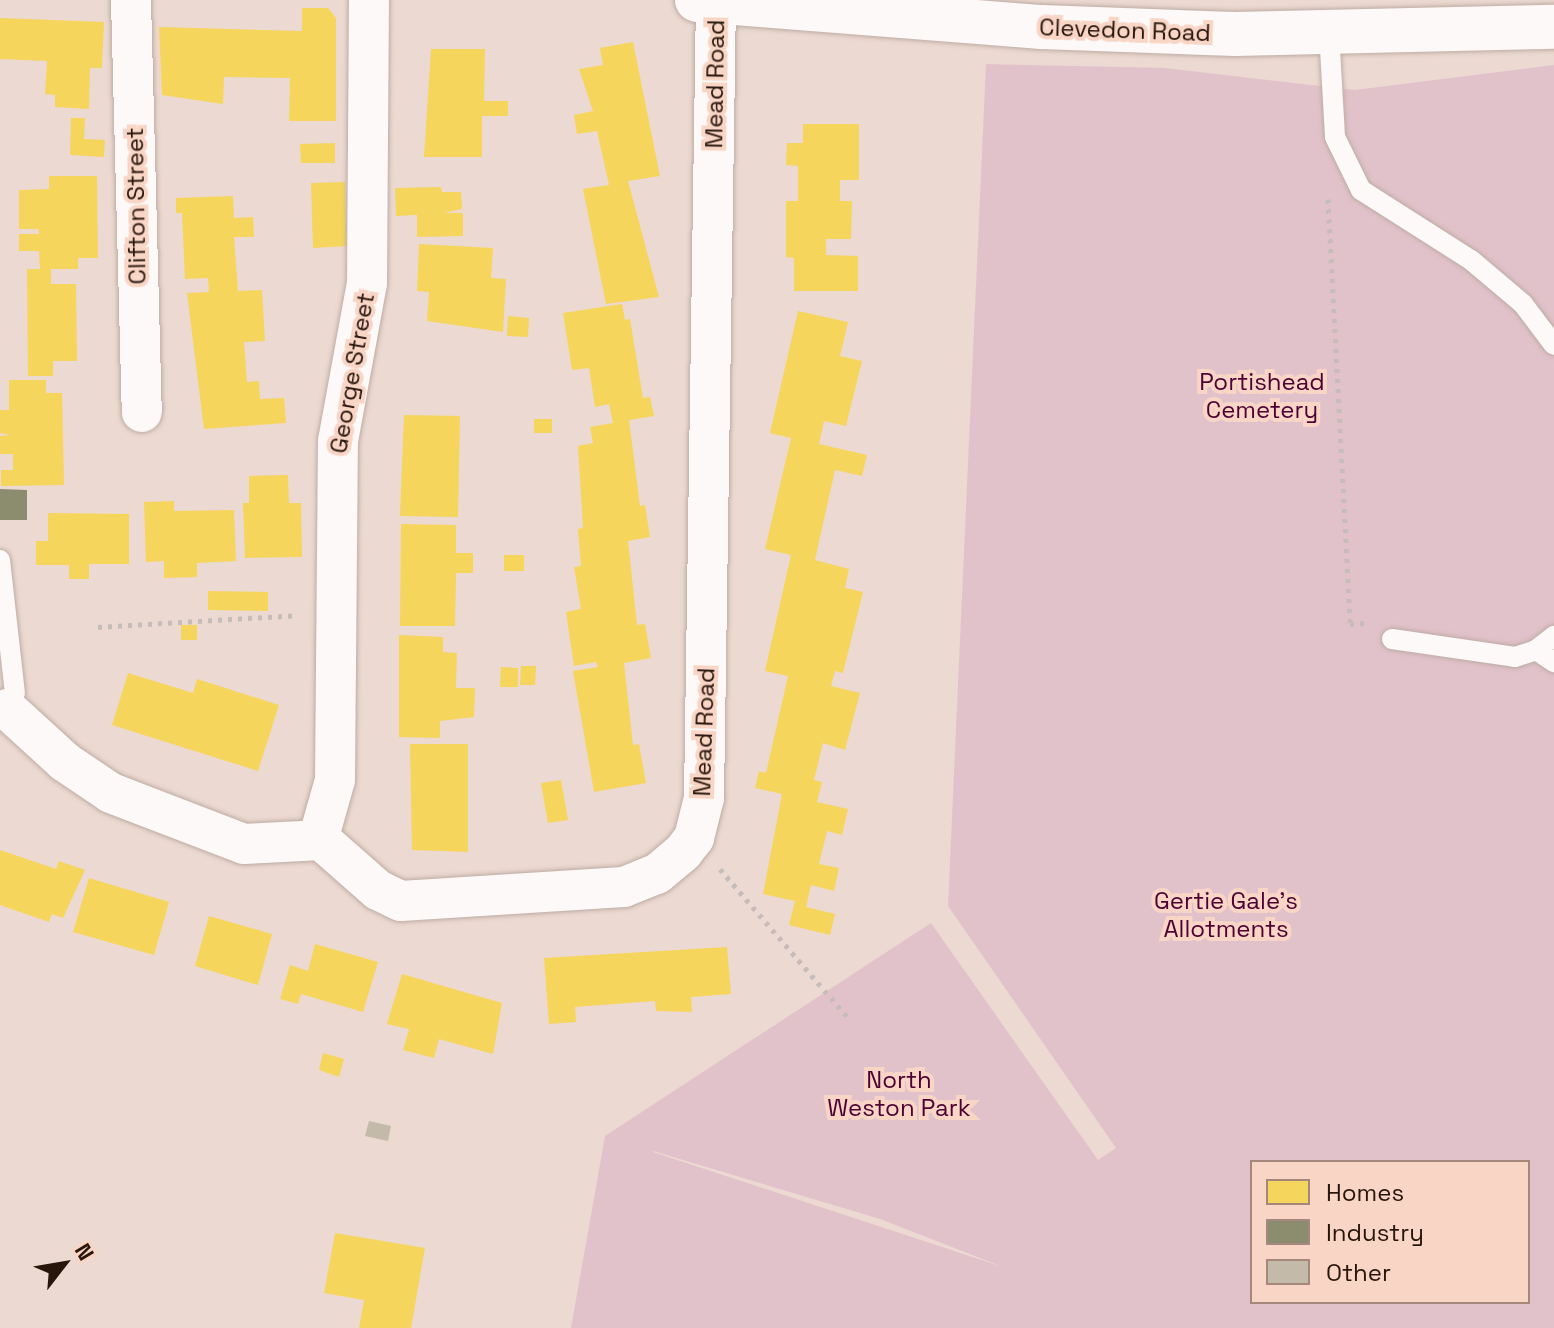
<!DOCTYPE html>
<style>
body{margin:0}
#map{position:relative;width:1554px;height:1328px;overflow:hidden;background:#ecd9d1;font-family:"Space Grotesk",sans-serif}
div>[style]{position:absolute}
.green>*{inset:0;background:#e2c2ca}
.homes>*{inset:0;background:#f6d55c}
.industry>*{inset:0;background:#8c8c6e}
.building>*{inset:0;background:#c3baa9}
.path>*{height:5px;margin-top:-2.5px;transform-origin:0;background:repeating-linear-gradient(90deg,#c6bdbb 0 4px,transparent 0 10px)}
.roads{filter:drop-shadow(0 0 2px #beaca3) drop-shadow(0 0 2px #beaca3)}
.service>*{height:20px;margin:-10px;padding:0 10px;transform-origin:10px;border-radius:10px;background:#fcf9f8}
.minor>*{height:40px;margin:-20px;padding:0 20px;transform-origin:20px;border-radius:20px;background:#fcf9f8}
.secondary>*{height:44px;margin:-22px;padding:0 22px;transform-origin:22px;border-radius:22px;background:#fcf9f8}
span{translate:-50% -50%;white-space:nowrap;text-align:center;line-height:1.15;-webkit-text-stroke:8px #f8d5c5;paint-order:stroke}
.street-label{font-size:24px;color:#28150b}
.park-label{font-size:24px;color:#4d0134}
.legend{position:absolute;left:1250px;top:1160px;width:280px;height:144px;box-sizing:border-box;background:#f8d5c5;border:2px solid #a5887b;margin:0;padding:10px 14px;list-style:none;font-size:24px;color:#28150b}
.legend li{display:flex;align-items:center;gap:16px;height:40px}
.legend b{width:40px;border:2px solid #a5887b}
.north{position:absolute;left:24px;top:1224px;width:80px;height:80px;-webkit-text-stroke:6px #f8d5c5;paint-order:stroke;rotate:59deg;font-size:22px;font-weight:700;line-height:32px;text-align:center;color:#28150b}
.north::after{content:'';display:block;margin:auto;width:28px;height:36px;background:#28150b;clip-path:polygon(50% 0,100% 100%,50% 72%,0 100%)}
</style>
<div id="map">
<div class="green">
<div style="clip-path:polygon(evenodd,986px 64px,1165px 68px,1355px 90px,1554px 65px,1554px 1328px,571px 1328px,605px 1136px,931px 923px,1098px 1160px,1116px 1148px,948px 906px,986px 64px,653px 1151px,880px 1219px,1003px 1267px,653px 1152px,653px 1151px,986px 64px,1252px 1162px,1528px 1162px,1528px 1302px,1252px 1302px,1252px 1162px)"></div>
</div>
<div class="homes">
<div style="clip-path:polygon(302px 8px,328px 8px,336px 18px,336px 121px,289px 121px,290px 78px,224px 77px,223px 104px,162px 95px,159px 27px,302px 31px)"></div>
<div style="clip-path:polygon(0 18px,104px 22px,102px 68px,90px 68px,89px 109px,55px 107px,55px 95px,45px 94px,47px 61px,0 59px)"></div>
<div style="clip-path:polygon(633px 42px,660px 176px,628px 181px,659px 297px,606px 304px,583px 189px,609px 185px,597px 131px,577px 134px,574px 115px,593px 111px,579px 69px,603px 65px,600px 48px)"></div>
<div style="clip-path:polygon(431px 49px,485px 49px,484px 101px,508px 101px,508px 116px,482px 116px,482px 157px,424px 157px)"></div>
<div style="clip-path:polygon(71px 118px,85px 118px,84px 139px,105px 140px,104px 157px,70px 155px)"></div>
<div style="clip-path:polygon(803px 124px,859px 124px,859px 180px,840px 180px,840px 201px,852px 201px,851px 239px,826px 239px,826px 255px,858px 256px,858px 291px,794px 291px,794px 258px,786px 257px,786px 201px,798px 201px,798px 166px,786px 165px,787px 143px,803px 143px)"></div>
<div style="clip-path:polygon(335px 143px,335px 163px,301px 163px,300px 144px)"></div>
<div style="clip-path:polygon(49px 176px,97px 176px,98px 258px,78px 258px,78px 269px,51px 269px,51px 284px,76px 284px,77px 361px,53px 361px,53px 376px,28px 376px,27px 269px,40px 269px,39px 251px,19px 251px,19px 234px,39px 234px,38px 229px,19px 229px,19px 190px,49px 189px)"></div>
<div style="clip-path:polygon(345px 182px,347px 246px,313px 248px,311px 183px)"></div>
<div style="clip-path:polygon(441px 187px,442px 192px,461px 192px,462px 209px,444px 213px,463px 213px,463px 236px,417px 237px,417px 215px,396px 216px,395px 188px)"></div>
<div style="clip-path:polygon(233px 196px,234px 218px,253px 217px,254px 237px,234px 237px,238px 291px,262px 290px,265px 341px,244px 342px,247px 382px,259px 381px,260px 399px,284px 398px,286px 423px,204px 429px,187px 293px,209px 292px,208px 278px,185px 279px,182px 213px,176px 213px,176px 198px)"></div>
<div style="clip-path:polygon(419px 244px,493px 248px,491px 278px,506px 279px,503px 332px,427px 321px,429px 292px,417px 291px)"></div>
<div style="clip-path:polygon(622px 304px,625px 320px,630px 319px,643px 398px,650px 397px,654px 416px,629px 420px,640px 506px,645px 505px,650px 537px,628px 541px,637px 625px,645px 624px,651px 658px,624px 663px,633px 745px,639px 744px,646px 783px,594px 792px,573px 671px,598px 667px,596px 662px,574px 666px,566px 612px,581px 609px,574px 567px,581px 566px,578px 529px,583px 528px,578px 446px,593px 443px,590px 427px,613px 423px,609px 404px,595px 407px,589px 368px,572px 370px,563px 313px)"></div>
<div style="clip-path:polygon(798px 311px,848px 322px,840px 356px,862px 361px,846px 426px,824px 421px,819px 444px,867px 455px,862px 476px,835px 470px,815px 560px,849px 569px,845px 588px,863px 592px,843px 673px,835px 671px,831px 686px,860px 693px,845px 750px,823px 743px,814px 780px,822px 782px,817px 802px,848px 809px,842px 835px,827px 831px,819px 864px,839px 868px,834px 891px,811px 885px,806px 907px,835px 914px,830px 935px,789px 925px,795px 901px,763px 894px,782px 794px,755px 788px,759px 771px,766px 773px,788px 676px,765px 671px,791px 555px,765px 549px,791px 438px,770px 433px)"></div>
<div style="clip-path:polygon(508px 316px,529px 318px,528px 337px,507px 336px)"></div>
<div style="clip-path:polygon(9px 380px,46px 380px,46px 393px,62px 393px,64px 485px,1px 486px,1px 470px,13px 470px,13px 454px,0 454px,0 436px,11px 435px,0 433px,0 410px,9px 410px)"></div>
<div style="clip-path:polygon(404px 415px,460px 416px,458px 517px,400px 516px)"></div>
<div style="clip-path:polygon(534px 419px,552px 419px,552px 433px,534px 433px)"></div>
<div style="clip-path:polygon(288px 475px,289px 503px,301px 503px,302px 557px,245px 558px,243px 503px,249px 503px,249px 476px)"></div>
<div style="clip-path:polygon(174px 501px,174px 511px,234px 510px,236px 561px,197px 563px,197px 577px,164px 578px,164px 561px,146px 562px,144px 502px)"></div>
<div style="clip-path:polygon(48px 513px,129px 514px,129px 564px,89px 564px,89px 579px,69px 579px,69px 565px,36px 565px,36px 541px,48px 541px)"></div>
<div style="clip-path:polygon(401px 524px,456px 525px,456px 553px,473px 553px,473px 573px,456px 573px,455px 626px,400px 626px)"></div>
<div style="clip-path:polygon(504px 555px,524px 555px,524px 571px,504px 571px)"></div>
<div style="clip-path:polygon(208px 591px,268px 592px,268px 611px,208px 610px)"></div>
<div style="clip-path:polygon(181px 625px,197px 625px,197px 640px,181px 640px)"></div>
<div style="clip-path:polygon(399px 635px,443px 637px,443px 652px,457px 653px,456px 688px,475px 688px,474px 717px,440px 721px,440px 738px,399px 737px)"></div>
<div style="clip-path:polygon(521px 666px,536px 666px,535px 685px,520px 685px)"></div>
<div style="clip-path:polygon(501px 667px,518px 668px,518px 687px,500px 687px)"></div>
<div style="clip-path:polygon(128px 673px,193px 693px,197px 679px,279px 705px,258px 771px,112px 725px)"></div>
<div style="clip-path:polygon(410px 744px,468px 744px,468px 852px,412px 850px)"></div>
<div style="clip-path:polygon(561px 780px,568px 820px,548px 823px,541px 783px)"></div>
<div style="clip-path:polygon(0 850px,56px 869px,59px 861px,85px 870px,63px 918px,52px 914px,49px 922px,0 905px)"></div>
<div style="clip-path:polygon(89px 878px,169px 902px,154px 955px,73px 932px)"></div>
<div style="clip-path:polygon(209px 916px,272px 934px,258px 985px,195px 966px)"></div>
<div style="clip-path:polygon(315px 944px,378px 962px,363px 1012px,301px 994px,298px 1004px,280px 999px,290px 965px,308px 971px)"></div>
<div style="clip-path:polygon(727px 947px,731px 994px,691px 997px,692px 1012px,656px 1011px,655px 1001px,575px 1007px,576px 1022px,549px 1024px,544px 958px)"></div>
<div style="clip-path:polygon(402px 974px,502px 1003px,493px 1054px,439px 1039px,434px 1058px,403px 1050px,409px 1029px,387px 1024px)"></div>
<div style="clip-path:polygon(323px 1053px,344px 1059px,339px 1077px,319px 1070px)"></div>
<div style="clip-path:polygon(335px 1233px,425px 1248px,411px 1328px,359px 1328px,364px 1300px,324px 1293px)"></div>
</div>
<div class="industry">
<div style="clip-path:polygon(0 489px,27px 490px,27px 520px,0 520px)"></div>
</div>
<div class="building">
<div style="clip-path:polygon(369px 1121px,391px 1126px,388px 1141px,365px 1136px)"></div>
</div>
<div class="path">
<div style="left:1328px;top:199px;width:426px;rotate:87deg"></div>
<div style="left:1350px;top:624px;width:17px;rotate:-3deg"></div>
<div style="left:98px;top:627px;width:200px;rotate:-3.4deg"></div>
<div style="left:720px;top:869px;width:198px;rotate:49.3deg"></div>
</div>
<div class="roads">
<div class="service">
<div style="left:1329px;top:32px;width:105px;rotate:86.7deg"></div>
<div style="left:1335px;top:137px;width:59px;rotate:63.9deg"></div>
<div style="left:1361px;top:190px;width:130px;rotate:32.5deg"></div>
<div style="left:1471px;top:260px;width:68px;rotate:40.2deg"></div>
<div style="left:1523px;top:304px;width:51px;rotate:52.9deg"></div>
<div style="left:0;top:560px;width:134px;rotate:83.6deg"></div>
<div style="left:1392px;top:639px;width:124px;rotate:8.3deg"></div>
<div style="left:1515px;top:657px;width:22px;rotate:-18deg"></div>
<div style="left:1536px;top:650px;width:23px;rotate:-38deg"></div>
<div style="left:1536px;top:650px;width:22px;rotate:34deg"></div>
</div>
<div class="minor">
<div style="left:131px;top:0;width:412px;rotate:88.5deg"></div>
<div style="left:7px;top:709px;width:79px;rotate:42.4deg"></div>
<div style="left:65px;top:762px;width:55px;rotate:34deg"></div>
<div style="left:111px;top:793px;width:142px;rotate:21deg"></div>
<div style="left:244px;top:844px;width:77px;rotate:-3deg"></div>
<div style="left:321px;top:840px;width:76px;rotate:41.3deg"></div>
<div style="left:378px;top:890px;width:25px;rotate:26deg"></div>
<div style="left:401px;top:901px;width:223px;rotate:-3.6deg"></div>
<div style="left:624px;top:887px;width:35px;rotate:-22deg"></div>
<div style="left:657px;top:874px;width:34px;rotate:-40deg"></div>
<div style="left:683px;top:852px;width:18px;rotate:-52deg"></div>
<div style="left:694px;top:838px;width:41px;rotate:-76deg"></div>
<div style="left:704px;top:798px;width:797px;rotate:-89.14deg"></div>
<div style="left:318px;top:840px;width:62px;rotate:-74.2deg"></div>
<div style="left:335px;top:780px;width:339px;rotate:-89.5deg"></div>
<div style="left:338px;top:441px;width:161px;rotate:-79.6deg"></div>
<div style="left:367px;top:283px;width:283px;rotate:-89.6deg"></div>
</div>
<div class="secondary">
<div style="left:697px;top:0;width:346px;rotate:4.5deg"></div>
<div style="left:1042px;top:27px;width:193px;rotate:2.1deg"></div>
<div style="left:1235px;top:34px;width:319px;rotate:-1.3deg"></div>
</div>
</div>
<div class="street-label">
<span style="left:1125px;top:30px;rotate:2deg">Clevedon Road</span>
<span style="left:715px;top:84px;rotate:-89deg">Mead Road</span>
<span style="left:136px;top:206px;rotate:-91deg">Clifton Street</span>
<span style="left:352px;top:373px;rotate:-80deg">George Street</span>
<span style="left:704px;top:732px;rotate:-88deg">Mead Road</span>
</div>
<div class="park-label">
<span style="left:1262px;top:396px">Portishead<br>Cemetery</span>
<span style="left:1226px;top:915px">Gertie Gale's<br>Allotments</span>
<span style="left:899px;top:1094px">North<br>Weston Park</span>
</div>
<ul class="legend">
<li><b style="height:22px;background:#f6d55c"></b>Homes</li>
<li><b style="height:22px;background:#8c8c6e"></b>Industry</li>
<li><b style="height:22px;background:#c3baa9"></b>Other</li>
</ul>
<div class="north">N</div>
</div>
